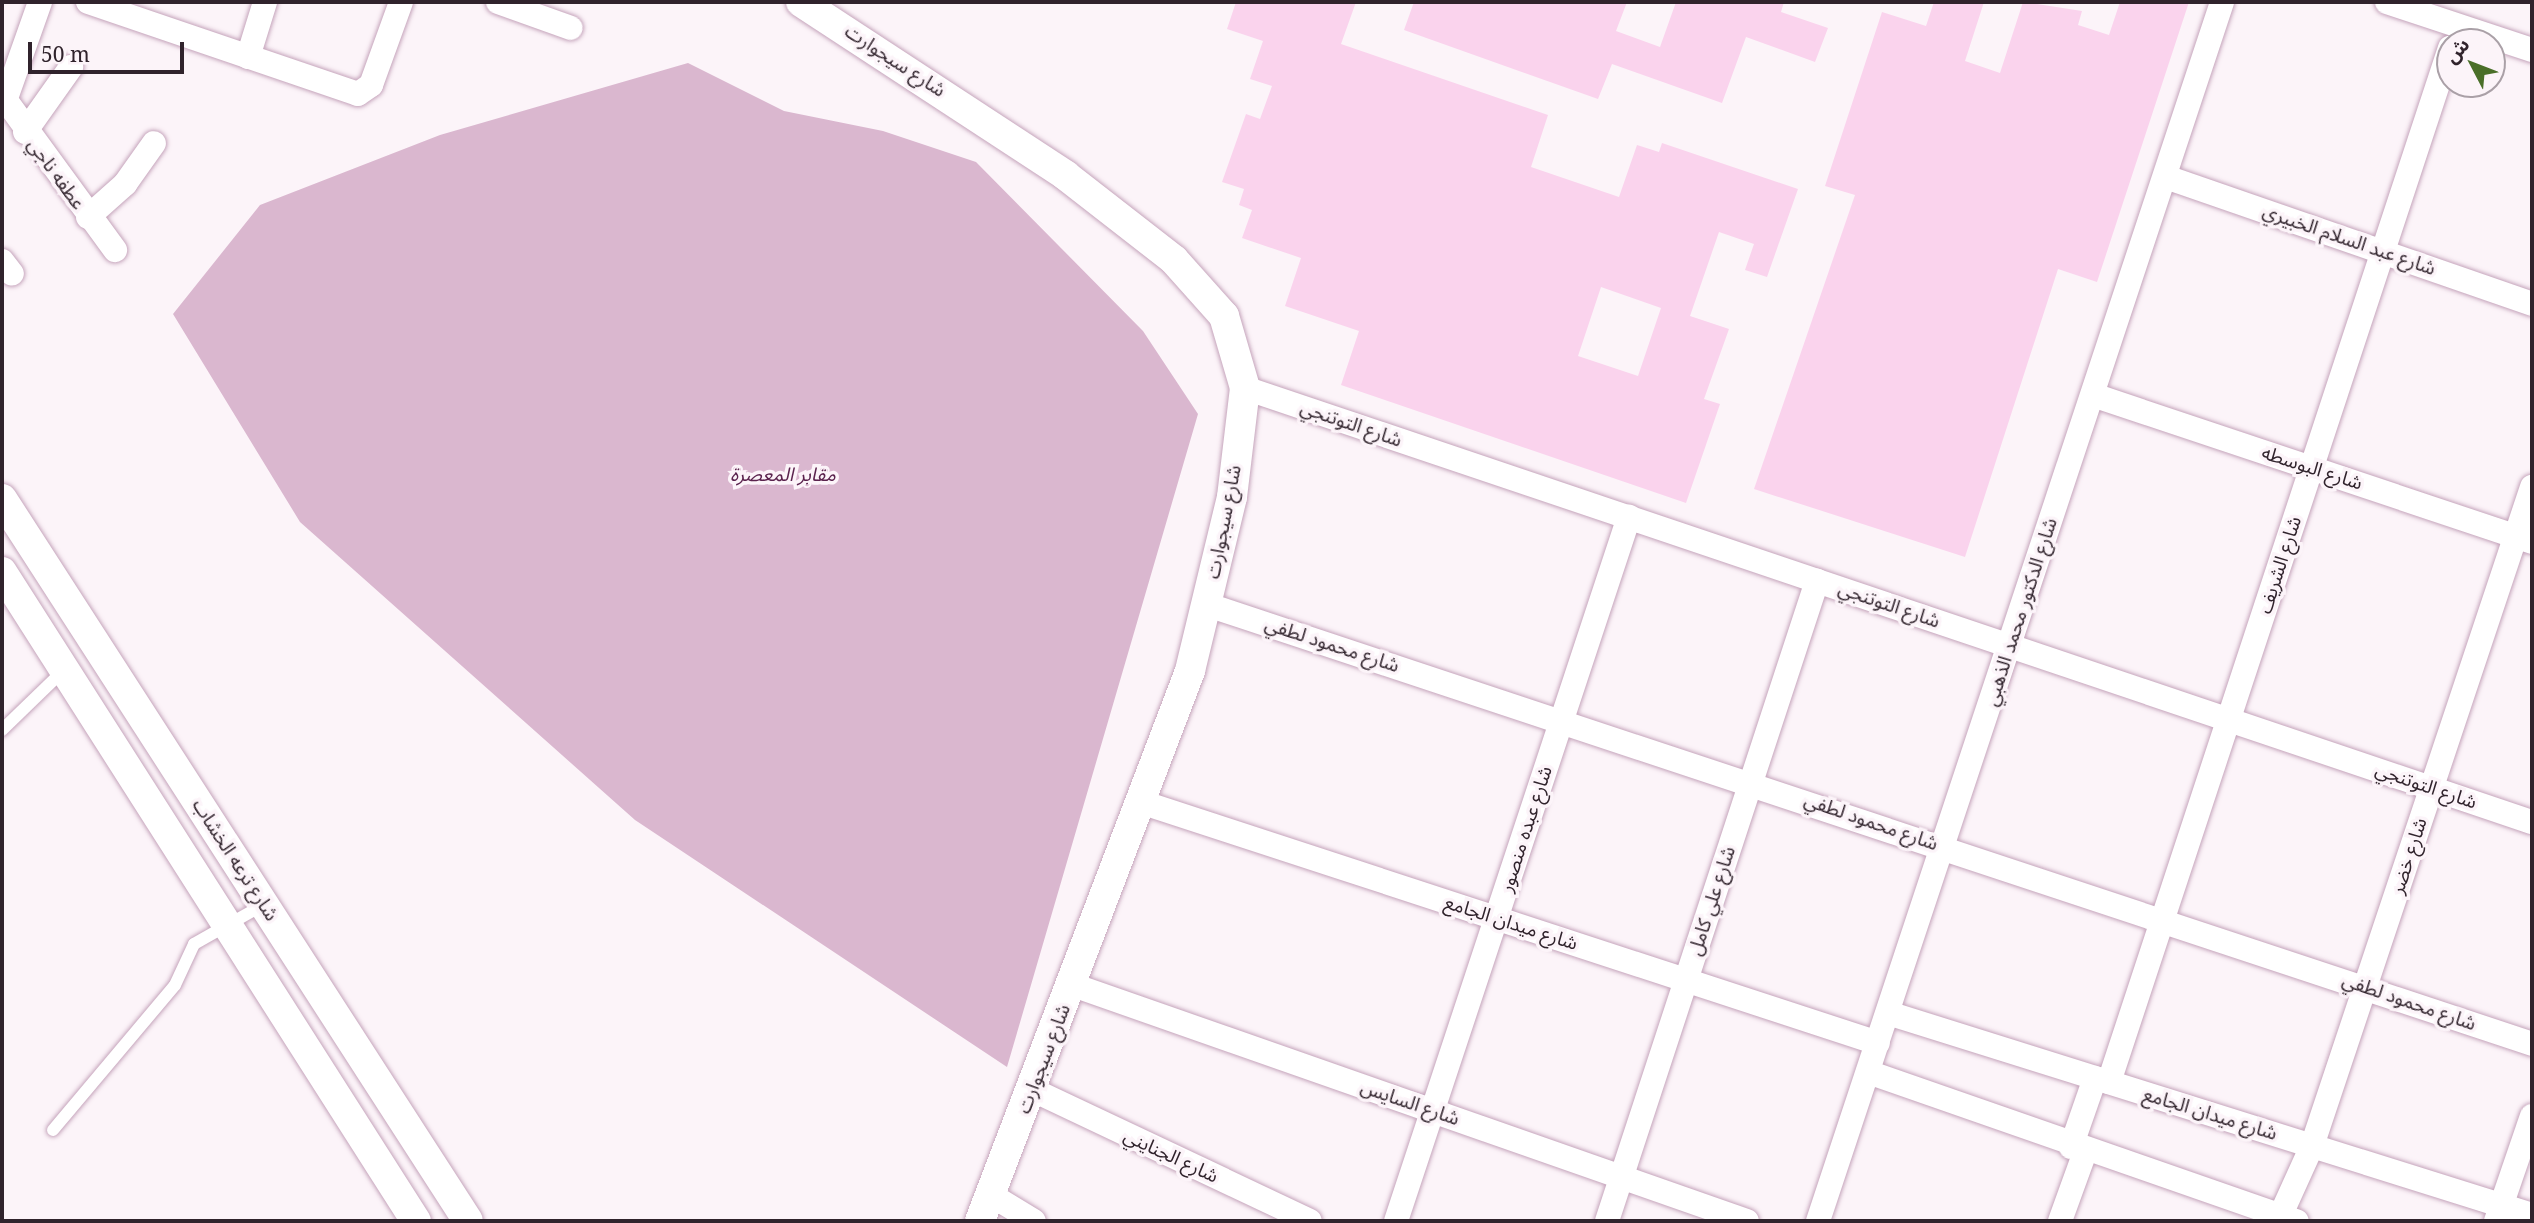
<!DOCTYPE html>
<meta charset="utf-8">
<style>
body{margin:0}
#map{position:relative;width:2534px;height:1223px;overflow:hidden;background:#fcf4f9;font-family:"Noto Serif","Noto Sans Arabic",serif}
div>[style]{position:absolute}
.green>*{inset:0;background:#dab7cf}
.building>*{inset:0;background:#fad3ed}
.roads{filter:drop-shadow(0 0 2px #c5a4bb) drop-shadow(0 0 2px #c5a4bb)}
.service>*{height:12px;margin:-6px;padding:0 6px;transform-origin:6px;border-radius:6px;background:#fff}
.minor>*{height:24px;margin:-12px;padding:0 12px;transform-origin:12px;border-radius:12px;background:#fff}
.tertiary>*{height:30px;margin:-15px;padding:0 15px;transform-origin:15px;border-radius:15px;background:#fff}
span{translate:-50% -50%;white-space:nowrap;text-align:center;line-height:1.15;-webkit-text-stroke:7px #fcf4f9;paint-order:stroke}
.street-label{font-size:19px;color:#30232c}
.park-label{font-size:19px;color:#5b234e;font-style:italic}
.frame{position:absolute;inset:0;border:4px solid #30232c;pointer-events:none}
.north{position:absolute;left:2436px;top:28px;width:70px;height:70px;box-sizing:border-box;background:#fcf4f9;border:2px solid #aaa0a7;border-radius:50%;rotate:312deg;font-size:19px;font-weight:700;line-height:28px;text-align:center;color:#30232c}
.north::after{content:'';display:block;margin:auto;width:24px;height:32px;background:#4a6f29;clip-path:polygon(50% 0,100% 100%,50% 72%,0 100%)}
.scale{position:absolute;left:28px;top:42px;width:156px;height:32px;box-sizing:border-box;border:4px solid #30232c;border-top:0;padding-left:9px;font-size:21px;line-height:24px;white-space:nowrap;color:#30232c;-webkit-text-stroke:5px #fcf4f9;paint-order:stroke}
</style>
<div id="map">
<div class="green">
<div style="clip-path:polygon(688px 63px,784px 111px,883px 131px,976px 162px,1143px 331px,1198px 414px,1007px 1067px,635px 820px,300px 522px,173px 314px,260px 205px,440px 135px)"></div>
</div>
<div class="building">
<div style="clip-path:polygon(evenodd,1236px 2px,1356px 2px,1341px 44px,1548px 115px,1531px 167px,1619px 197px,1637px 145px,1659px 152px,1662px 143px,1798px 189px,1767px 277px,1745px 270px,1754px 244px,1719px 232px,1690px 316px,1729px 329px,1704px 399px,1720px 404px,1686px 503px,1341px 385px,1359px 331px,1285px 306px,1301px 258px,1242px 238px,1252px 210px,1239px 205px,1244px 189px,1222px 182px,1246px 114px,1260px 119px,1272px 86px,1250px 79px,1263px 41px,1227px 29px,1236px 2px,1601px 287px,1661px 308px,1638px 376px,1578px 356px,1601px 287px)"></div>
<div style="clip-path:polygon(1414px 2px,1627px 2px,1616px 31px,1660px 47px,1676px 2px,1784px 2px,1781px 12px,1828px 28px,1815px 62px,1746px 37px,1722px 103px,1612px 64px,1598px 99px,1404px 30px)"></div>
<div style="clip-path:polygon(1934px 2px,1984px 2px,1965px 61px,2000px 73px,2023px 2px,2082px 11px,2078px 25px,2109px 35px,2120px 2px,2189px 2px,2097px 282px,2058px 269px,1965px 557px,1754px 489px,1855px 195px,1825px 186px,1882px 12px,1926px 26px)"></div>
</div>
<div class="roads">
<div class="service">
<div style="left:2px;top:730px;width:86px;rotate:-44.1deg"></div>
<div style="left:53px;top:1130px;width:189px;rotate:-49.9deg"></div>
<div style="left:175px;top:985px;width:45px;rotate:-65.1deg"></div>
<div style="left:194px;top:944px;width:79px;rotate:-29.5deg"></div>
</div>
<div class="minor">
<div style="left:88px;top:2px;width:285px;rotate:18.8deg"></div>
<div style="left:358px;top:94px;width:16px;rotate:-35deg"></div>
<div style="left:371px;top:85px;width:88px;rotate:-70.1deg"></div>
<div style="left:498px;top:2px;width:77px;rotate:19.6deg"></div>
<div style="left:2387px;top:2px;width:153px;rotate:18.3deg"></div>
<div style="left:248px;top:57px;width:58px;rotate:-72.8deg"></div>
<div style="left:2px;top:95px;width:192px;rotate:53.9deg"></div>
<div style="left:5px;top:101px;width:105px;rotate:-70.5deg"></div>
<div style="left:25px;top:132px;width:80px;rotate:-54.7deg"></div>
<div style="left:2166px;top:177px;width:387px;rotate:19.1deg"></div>
<div style="left:88px;top:217px;width:50px;rotate:-41.7deg"></div>
<div style="left:125px;top:184px;width:50px;rotate:-54.7deg"></div>
<div style="left:2px;top:261px;width:16px;rotate:52deg"></div>
<div style="left:1245px;top:388px;width:1358px;rotate:18.64deg"></div>
<div style="left:2093px;top:395px;width:463px;rotate:18.5deg"></div>
<div style="left:1208px;top:605px;width:1395px;rotate:18.34deg"></div>
<div style="left:1144px;top:803px;width:772px;rotate:18.11deg"></div>
<div style="left:1073px;top:985px;width:714px;rotate:19.3deg"></div>
<div style="left:1888px;top:1013px;width:675px;rotate:17.41deg"></div>
<div style="left:1868px;top:1072px;width:454px;rotate:19.2deg"></div>
<div style="left:2109px;top:1082px;width:1089px;rotate:-71.75deg"></div>
<div style="left:1033px;top:1090px;width:306px;rotate:25.3deg"></div>
<div style="left:2071px;top:1147px;width:73px;rotate:-70.8deg"></div>
<div style="left:991px;top:1195px;width:50px;rotate:31.2deg"></div>
<div style="left:1396px;top:1221px;width:742px;rotate:-71.69deg"></div>
<div style="left:1607px;top:1221px;width:674px;rotate:-71.83deg"></div>
<div style="left:1818px;top:1221px;width:1284px;rotate:-71.66deg"></div>
<div style="left:2060px;top:1221px;width:73px;rotate:-70.1deg"></div>
<div style="left:2278px;top:1221px;width:82px;rotate:-65.6deg"></div>
<div style="left:2312px;top:1146px;width:695px;rotate:-71.54deg"></div>
<div style="left:2496px;top:1221px;width:111px;rotate:-71.1deg"></div>
</div>
<div class="tertiary">
<div style="left:801px;top:2px;width:316px;rotate:33.2deg"></div>
<div style="left:1065px;top:175px;width:138px;rotate:37.9deg"></div>
<div style="left:1174px;top:260px;width:75px;rotate:48.2deg"></div>
<div style="left:1224px;top:316px;width:75px;rotate:73.7deg"></div>
<div style="left:1245px;top:388px;width:110px;rotate:96.8deg"></div>
<div style="left:1232px;top:497px;width:179px;rotate:103.6deg"></div>
<div style="left:1190px;top:671px;width:589px;rotate:110.9deg"></div>
<div style="left:2px;top:499px;width:859px;rotate:57.16deg"></div>
<div style="left:2px;top:572px;width:770px;rotate:57.47deg"></div>
</div>
</div>
<div class="street-label">
<span style="left:895px;top:61px;rotate:33deg">شارع سيجوارت</span>
<span style="left:56px;top:174px;rotate:54deg">عطفه ناجي</span>
<span style="left:2349px;top:240px;rotate:19deg">شارع عبد السلام الخبيري</span>
<span style="left:1351px;top:424px;rotate:19deg">شارع التوتنجي</span>
<span style="left:2312px;top:468px;rotate:18deg">شارع البوسطه</span>
<span style="left:1224px;top:522px;rotate:-79deg">شارع سيجوارت</span>
<span style="left:2280px;top:565px;rotate:-72deg">شارع الشريف</span>
<span style="left:1889px;top:605px;rotate:19deg">شارع التوتنجي</span>
<span style="left:2021px;top:612px;rotate:-72deg">شارع الدكتور محمد الذهبي</span>
<span style="left:1332px;top:645px;rotate:18deg">شارع محمود لطفي</span>
<span style="left:2426px;top:786px;rotate:19deg">شارع التوتنجي</span>
<span style="left:1871px;top:822px;rotate:19deg">شارع محمود لطفي</span>
<span style="left:1526px;top:829px;rotate:-72deg">شارع عبده منصور</span>
<span style="left:2409px;top:856px;rotate:-72deg">شارع خضر</span>
<span style="left:235px;top:860px;rotate:57deg">شارع ترعه الخشاب</span>
<span style="left:1712px;top:901px;rotate:-72deg">شارع علي كامل</span>
<span style="left:1511px;top:923px;rotate:18deg">شارع ميدان الجامع</span>
<span style="left:2409px;top:1002px;rotate:19deg">شارع محمود لطفي</span>
<span style="left:1044px;top:1059px;rotate:-69deg">شارع سيجوارت</span>
<span style="left:1410px;top:1103px;rotate:19deg">شارع السايس</span>
<span style="left:2210px;top:1114px;rotate:17deg">شارع ميدان الجامع</span>
<span style="left:1171px;top:1156px;rotate:25deg">شارع الجنايني</span>
</div>
<div class="park-label">
<span style="left:783px;top:475px">مقابر المعصرة</span>
</div>
<div class="frame"></div>
<div class="north">ش</div>
<div class="scale">50 m</div>
</div>
